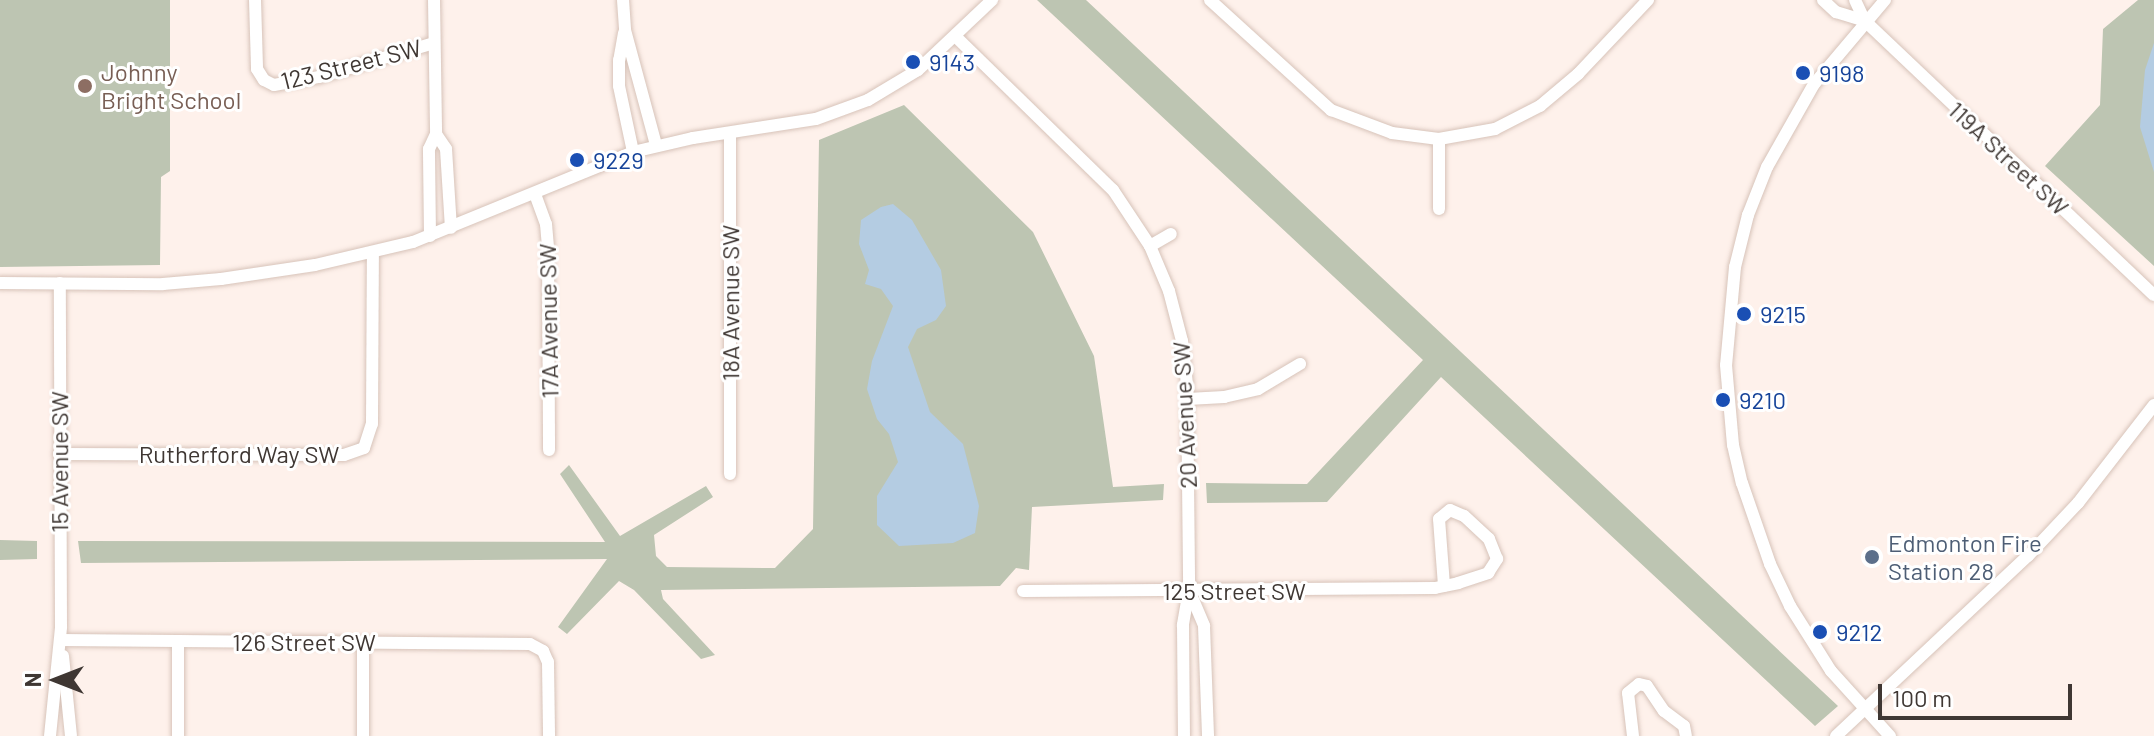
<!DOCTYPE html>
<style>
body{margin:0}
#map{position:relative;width:2154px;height:736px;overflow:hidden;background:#fef1eb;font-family:Barlow,sans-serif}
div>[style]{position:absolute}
.green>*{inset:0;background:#bdc5b2}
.water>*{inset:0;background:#b4cce2}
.roads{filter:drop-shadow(0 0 2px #d7c3b9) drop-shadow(0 0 2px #d7c3b9)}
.minor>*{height:12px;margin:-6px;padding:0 6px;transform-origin:6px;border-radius:6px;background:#fff}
.dots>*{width:22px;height:22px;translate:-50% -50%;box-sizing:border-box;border:4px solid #fff;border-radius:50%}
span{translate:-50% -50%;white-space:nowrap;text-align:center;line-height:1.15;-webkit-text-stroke:6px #fff;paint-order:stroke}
.transit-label{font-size:24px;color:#164399}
.left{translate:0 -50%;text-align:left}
.street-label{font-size:24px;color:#3f3733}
.education-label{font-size:24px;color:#785e54}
.service-label{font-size:24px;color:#4e5e75}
.north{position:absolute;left:16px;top:640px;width:80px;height:80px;-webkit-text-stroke:6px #fff;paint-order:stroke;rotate:270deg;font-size:22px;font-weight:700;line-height:32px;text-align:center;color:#3f3733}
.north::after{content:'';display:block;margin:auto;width:28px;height:36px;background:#3f3733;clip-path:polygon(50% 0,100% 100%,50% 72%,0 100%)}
.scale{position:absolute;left:1878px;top:684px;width:194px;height:36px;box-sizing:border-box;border:4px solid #3f3733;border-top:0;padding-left:10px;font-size:24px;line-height:28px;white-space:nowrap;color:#3f3733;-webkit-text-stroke:6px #fff;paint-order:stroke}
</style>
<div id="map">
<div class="green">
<div style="clip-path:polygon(0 0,170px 0,170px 171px,161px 177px,160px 265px,0 267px)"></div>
<div style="clip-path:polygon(1037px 0,1086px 0,1838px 706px,1815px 726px,1441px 377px,1327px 502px,1207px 503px,1206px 483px,1307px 484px,1423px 360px)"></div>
<div style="clip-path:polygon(2138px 0,2154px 0,2154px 266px,2045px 166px,2100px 105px,2103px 29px)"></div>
<div style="clip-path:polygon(904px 105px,1033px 232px,1094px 356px,1113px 487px,1164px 484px,1163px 500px,1032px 507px,1029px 570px,1016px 568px,1000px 586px,661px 590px,663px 599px,715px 655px,701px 659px,634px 590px,619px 581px,567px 634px,558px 627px,607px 559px,81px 563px,78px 541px,605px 542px,560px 474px,569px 465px,620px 536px,706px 486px,713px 497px,654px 535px,656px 556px,667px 567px,775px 568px,813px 529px,819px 140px)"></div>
<div style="clip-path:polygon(0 540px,37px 541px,37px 559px,0 560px)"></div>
</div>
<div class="water">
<div style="clip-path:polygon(2154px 43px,2154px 172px,2140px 127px,2145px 70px)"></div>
<div style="clip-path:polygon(893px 204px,912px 220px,941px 270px,946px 306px,936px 320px,917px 329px,908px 347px,930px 412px,963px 444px,979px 506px,975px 533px,953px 543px,899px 546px,877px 525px,877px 496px,898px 462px,889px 434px,877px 419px,867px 389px,872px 361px,893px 306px,881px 289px,865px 284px,869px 270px,859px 244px,861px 220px,881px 207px)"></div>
</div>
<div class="roads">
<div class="minor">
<div style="left:255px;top:0;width:69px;rotate:88.3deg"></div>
<div style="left:257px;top:69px;width:13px;rotate:58deg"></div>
<div style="left:264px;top:80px;width:11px;rotate:27deg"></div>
<div style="left:274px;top:85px;width:46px;rotate:-10.1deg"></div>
<div style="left:319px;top:77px;width:120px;rotate:-16.5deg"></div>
<div style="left:434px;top:0;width:134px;rotate:89.1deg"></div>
<div style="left:436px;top:134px;width:18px;rotate:56deg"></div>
<div style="left:446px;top:149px;width:79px;rotate:86.4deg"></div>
<div style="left:623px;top:0;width:30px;rotate:86deg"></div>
<div style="left:625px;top:30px;width:119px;rotate:74.9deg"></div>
<div style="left:1210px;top:0;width:164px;rotate:42.3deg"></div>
<div style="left:1331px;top:110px;width:65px;rotate:20.7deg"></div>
<div style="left:1392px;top:133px;width:47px;rotate:7.3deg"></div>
<div style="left:1439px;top:139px;width:57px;rotate:-10.1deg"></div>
<div style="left:1495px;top:129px;width:51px;rotate:-27.1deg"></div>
<div style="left:1540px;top:106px;width:50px;rotate:-40.1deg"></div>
<div style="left:1578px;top:74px;width:102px;rotate:-46.6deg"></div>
<div style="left:1823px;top:0;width:18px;rotate:43deg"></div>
<div style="left:1836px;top:12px;width:30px;rotate:17deg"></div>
<div style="left:1855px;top:0;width:23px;rotate:65deg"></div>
<div style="left:1865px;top:21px;width:398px;rotate:43.5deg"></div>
<div style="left:1885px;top:0;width:110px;rotate:130.2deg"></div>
<div style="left:1814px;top:84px;width:95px;rotate:119.5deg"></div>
<div style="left:1767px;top:167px;width:52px;rotate:111.6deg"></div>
<div style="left:1748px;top:215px;width:54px;rotate:104deg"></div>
<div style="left:1735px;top:267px;width:98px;rotate:95.2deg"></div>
<div style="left:1726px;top:365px;width:80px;rotate:85deg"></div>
<div style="left:1733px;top:445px;width:39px;rotate:77deg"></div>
<div style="left:1742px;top:483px;width:86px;rotate:70.9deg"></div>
<div style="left:1770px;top:564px;width:47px;rotate:64.5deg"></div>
<div style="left:1790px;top:606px;width:77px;rotate:57.8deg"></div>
<div style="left:1831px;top:671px;width:88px;rotate:47.8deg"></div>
<div style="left:624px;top:33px;width:27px;rotate:100deg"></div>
<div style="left:619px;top:60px;width:26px;rotate:90deg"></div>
<div style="left:619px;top:86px;width:67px;rotate:78deg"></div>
<div style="left:956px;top:37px;width:219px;rotate:44.3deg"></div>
<div style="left:1113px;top:190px;width:67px;rotate:56.5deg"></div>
<div style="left:1150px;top:246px;width:49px;rotate:67.1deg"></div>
<div style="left:1169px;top:291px;width:52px;rotate:75.4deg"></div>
<div style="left:1182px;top:341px;width:43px;rotate:83.4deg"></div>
<div style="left:1187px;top:384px;width:206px;rotate:89.4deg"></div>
<div style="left:1189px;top:590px;width:36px;rotate:100deg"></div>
<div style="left:1183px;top:625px;width:111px;rotate:89.5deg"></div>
<div style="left:730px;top:133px;width:341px;rotate:90deg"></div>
<div style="left:535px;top:194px;width:32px;rotate:70deg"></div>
<div style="left:546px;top:224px;width:24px;rotate:85deg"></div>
<div style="left:548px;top:248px;width:202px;rotate:89.7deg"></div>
<div style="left:1439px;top:209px;width:70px;rotate:-90deg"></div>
<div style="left:430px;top:236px;width:87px;rotate:-90.7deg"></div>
<div style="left:429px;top:149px;width:17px;rotate:-65deg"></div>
<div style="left:1150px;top:246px;width:24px;rotate:-30deg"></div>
<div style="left:0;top:283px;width:163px;rotate:0.4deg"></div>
<div style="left:163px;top:284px;width:58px;rotate:-4.9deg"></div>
<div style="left:221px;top:279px;width:95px;rotate:-8.5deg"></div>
<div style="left:315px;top:265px;width:101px;rotate:-13.2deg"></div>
<div style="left:413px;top:242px;width:238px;rotate:-22.2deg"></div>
<div style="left:633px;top:152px;width:62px;rotate:-13.1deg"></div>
<div style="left:693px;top:138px;width:124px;rotate:-8.8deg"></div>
<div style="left:816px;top:119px;width:55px;rotate:-20.1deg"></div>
<div style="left:868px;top:100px;width:58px;rotate:-31deg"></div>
<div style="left:918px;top:70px;width:102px;rotate:-43.4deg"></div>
<div style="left:1188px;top:399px;width:36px;rotate:-3deg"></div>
<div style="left:1224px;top:397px;width:35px;rotate:-13deg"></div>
<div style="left:1258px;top:389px;width:49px;rotate:-30.8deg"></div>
<div style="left:59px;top:454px;width:285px;rotate:0.2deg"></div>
<div style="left:344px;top:455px;width:21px;rotate:-19deg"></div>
<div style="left:364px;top:448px;width:25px;rotate:-72deg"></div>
<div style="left:372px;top:424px;width:172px;rotate:-89.7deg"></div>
<div style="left:1189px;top:590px;width:39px;rotate:67deg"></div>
<div style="left:1204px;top:626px;width:110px;rotate:87.9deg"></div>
<div style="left:1023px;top:591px;width:412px;rotate:-0.4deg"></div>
<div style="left:1435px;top:588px;width:24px;rotate:-12deg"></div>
<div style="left:1458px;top:583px;width:32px;rotate:-18deg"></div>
<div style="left:1488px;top:573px;width:17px;rotate:-57deg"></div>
<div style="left:1497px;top:559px;width:22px;rotate:-112deg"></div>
<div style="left:1489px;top:539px;width:34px;rotate:-137deg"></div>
<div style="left:1464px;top:516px;width:15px;rotate:-157deg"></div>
<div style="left:1450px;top:510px;width:14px;rotate:141deg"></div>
<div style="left:1439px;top:519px;width:67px;rotate:85.7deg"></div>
<div style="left:60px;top:640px;width:470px;rotate:0.5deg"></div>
<div style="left:530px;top:644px;width:15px;rotate:28deg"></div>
<div style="left:543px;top:651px;width:12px;rotate:66deg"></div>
<div style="left:548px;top:662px;width:74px;rotate:89.2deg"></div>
<div style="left:363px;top:643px;width:93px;rotate:90deg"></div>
<div style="left:63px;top:656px;width:80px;rotate:84.3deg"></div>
<div style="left:50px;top:736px;width:110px;rotate:-84.2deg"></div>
<div style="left:61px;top:627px;width:344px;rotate:-90.2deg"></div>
<div style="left:178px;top:736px;width:94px;rotate:-90deg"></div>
<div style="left:1633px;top:736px;width:43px;rotate:-96.6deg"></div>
<div style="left:1628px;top:693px;width:14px;rotate:-39deg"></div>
<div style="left:1639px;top:684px;width:8px;rotate:14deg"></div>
<div style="left:1647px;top:686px;width:30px;rotate:56deg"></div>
<div style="left:1664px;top:711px;width:25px;rotate:37deg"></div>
<div style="left:1684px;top:726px;width:10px;rotate:79deg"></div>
<div style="left:1836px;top:736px;width:263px;rotate:-43.2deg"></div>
<div style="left:2028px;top:556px;width:73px;rotate:-46.7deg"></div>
<div style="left:2078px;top:503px;width:124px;rotate:-52.2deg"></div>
</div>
</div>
<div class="dots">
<div style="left:913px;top:62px;background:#1a4fb4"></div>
<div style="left:1803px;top:73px;background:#1a4fb4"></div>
<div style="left:85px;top:86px;background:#8d6e63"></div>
<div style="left:577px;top:160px;background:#1a4fb4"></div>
<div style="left:1744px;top:314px;background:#1a4fb4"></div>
<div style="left:1723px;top:400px;background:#1a4fb4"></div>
<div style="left:1872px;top:557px;background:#5c6f8a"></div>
<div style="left:1820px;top:632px;background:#1a4fb4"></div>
</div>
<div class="transit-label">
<span class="left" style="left:929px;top:62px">9143</span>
<span class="left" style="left:1819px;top:73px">9198</span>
<span class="left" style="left:593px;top:160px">9229</span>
<span class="left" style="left:1760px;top:314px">9215</span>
<span class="left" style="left:1739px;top:400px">9210</span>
<span class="left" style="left:1836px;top:632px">9212</span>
</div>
<div class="street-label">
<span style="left:351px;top:64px;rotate:-14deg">123 Street SW</span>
<span style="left:2009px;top:158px;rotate:43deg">119A Street SW</span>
<span style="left:730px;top:303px;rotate:-90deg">18A Avenue SW</span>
<span style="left:548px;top:321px;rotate:-91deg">17A Avenue SW</span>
<span style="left:1184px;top:415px;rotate:-93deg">20 Avenue SW</span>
<span style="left:239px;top:454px">Rutherford Way SW</span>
<span style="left:59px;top:462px;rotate:-90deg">15 Avenue SW</span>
<span style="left:1234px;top:591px">125 Street SW</span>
<span style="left:304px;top:642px">126 Street SW</span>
</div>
<div class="education-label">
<span class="left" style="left:101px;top:86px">Johnny<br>Bright School</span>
</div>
<div class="service-label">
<span class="left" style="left:1888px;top:557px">Edmonton Fire<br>Station 28</span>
</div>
<div class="north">N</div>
<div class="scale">100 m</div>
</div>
